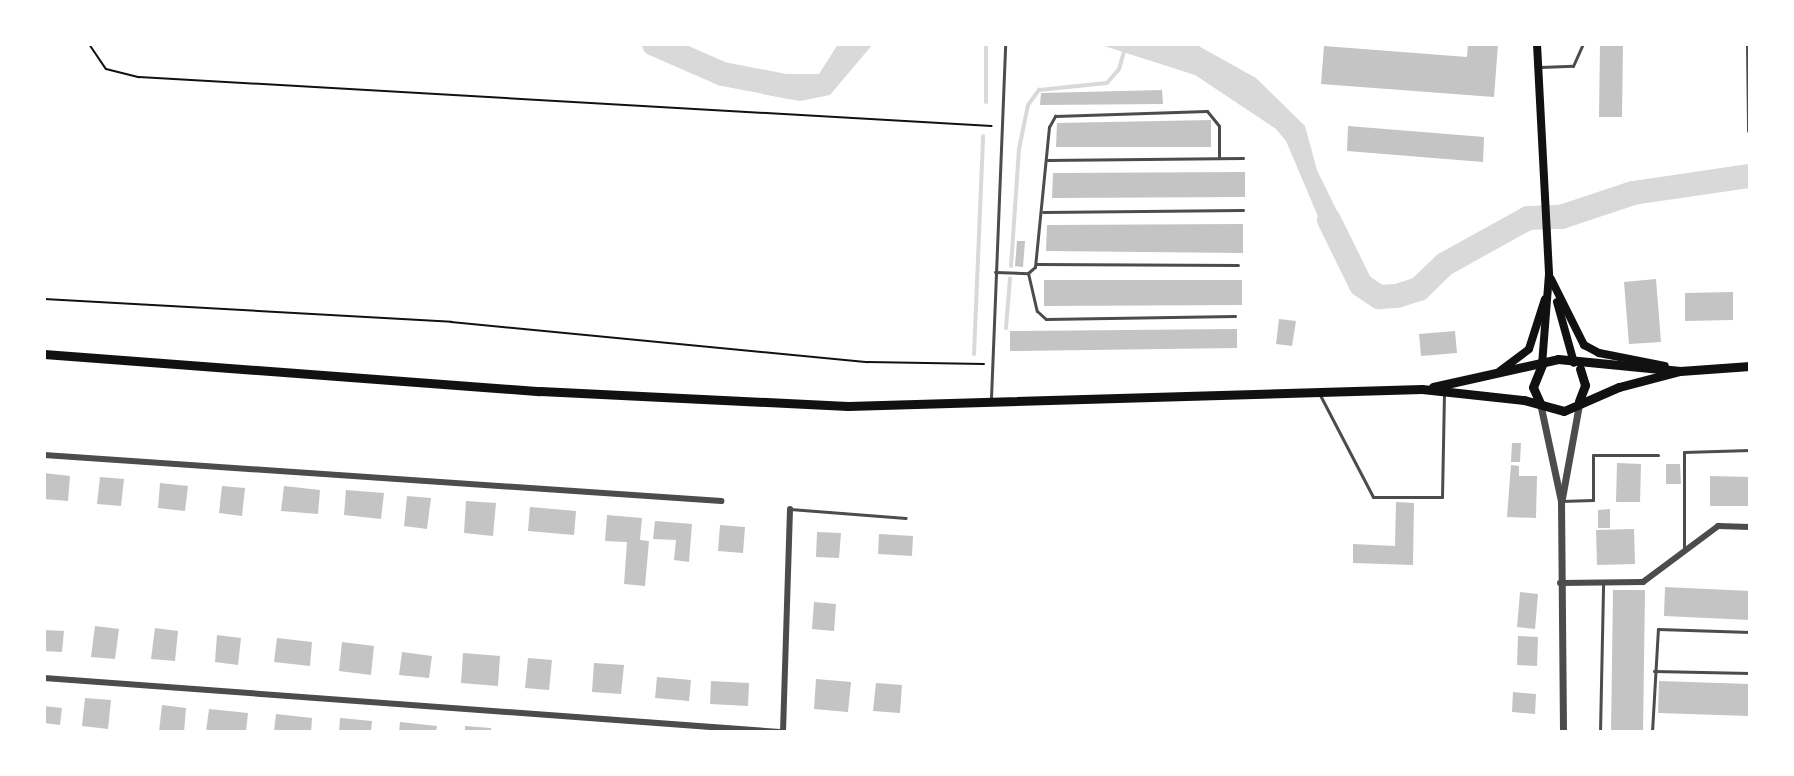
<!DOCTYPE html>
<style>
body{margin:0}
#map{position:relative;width:1794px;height:776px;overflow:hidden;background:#fff;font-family:Montserrat,sans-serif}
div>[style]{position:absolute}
.water>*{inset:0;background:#d9d9d9}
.stream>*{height:4px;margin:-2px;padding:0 2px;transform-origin:2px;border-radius:2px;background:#d9d9d9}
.river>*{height:24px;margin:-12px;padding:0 12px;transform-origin:12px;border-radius:12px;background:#d9d9d9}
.building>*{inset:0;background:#c4c4c4}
.path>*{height:2px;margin:-1px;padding:0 1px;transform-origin:1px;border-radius:1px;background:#111}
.service>*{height:3px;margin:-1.5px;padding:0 1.5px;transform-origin:1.5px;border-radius:1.5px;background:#4c4c4c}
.minor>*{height:6px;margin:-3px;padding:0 3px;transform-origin:3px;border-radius:3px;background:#4c4c4c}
.tertiary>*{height:7px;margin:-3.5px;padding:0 3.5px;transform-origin:3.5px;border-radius:3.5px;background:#4c4c4c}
.secondary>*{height:8px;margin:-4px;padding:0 4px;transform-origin:4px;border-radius:4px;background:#111}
.primary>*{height:9px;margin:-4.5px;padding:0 4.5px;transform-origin:4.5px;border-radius:4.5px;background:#111}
span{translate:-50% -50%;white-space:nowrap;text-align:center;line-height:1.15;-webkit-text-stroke:6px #fff;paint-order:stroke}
.frame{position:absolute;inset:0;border:46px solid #fff;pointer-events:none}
</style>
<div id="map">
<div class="water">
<div style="clip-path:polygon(838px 44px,873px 44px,830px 95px,800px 101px,762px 94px,767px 74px,819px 74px)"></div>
<div style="clip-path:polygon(1098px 44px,1195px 44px,1256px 78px,1305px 126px,1317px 170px,1353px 244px,1334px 254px,1286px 141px,1276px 129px,1195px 75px)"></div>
</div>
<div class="stream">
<div style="left:986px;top:102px;width:58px;rotate:-90deg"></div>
<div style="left:1011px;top:266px;width:117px;rotate:-86.1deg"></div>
<div style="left:1019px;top:149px;width:45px;rotate:-78.4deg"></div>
<div style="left:1028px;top:105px;width:19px;rotate:-54deg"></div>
<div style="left:1039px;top:90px;width:68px;rotate:-5.9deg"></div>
<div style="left:1107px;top:83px;width:18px;rotate:-49deg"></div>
<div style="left:1119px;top:69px;width:26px;rotate:-74deg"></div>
<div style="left:1006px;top:328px;width:50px;rotate:-85.4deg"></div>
<div style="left:974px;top:354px;width:218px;rotate:-87.6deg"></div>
</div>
<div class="river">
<div style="left:654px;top:44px;width:75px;rotate:23.5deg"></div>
<div style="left:723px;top:74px;width:74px;rotate:10.9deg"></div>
<div style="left:1329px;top:220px;width:72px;rotate:63.8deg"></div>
<div style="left:1361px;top:285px;width:22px;rotate:34deg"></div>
<div style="left:1379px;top:297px;width:18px;rotate:-3deg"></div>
<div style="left:1397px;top:296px;width:23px;rotate:-18deg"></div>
<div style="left:1419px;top:289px;width:36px;rotate:-44deg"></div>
<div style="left:1445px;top:264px;width:95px;rotate:-29deg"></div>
<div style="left:1528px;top:218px;width:33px;rotate:-2deg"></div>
<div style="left:1561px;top:217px;width:76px;rotate:-18.4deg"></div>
<div style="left:1633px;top:193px;width:118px;rotate:-8.3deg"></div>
</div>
<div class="building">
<div style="clip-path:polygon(1468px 44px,1498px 44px,1494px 97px,1321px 84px,1324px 46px,1467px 57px)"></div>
<div style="clip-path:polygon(1600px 44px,1623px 44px,1622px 117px,1599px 117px)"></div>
<div style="clip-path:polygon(1162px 90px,1163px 104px,1040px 105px,1041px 93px)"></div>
<div style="clip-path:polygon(1211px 120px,1211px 147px,1056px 147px,1057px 123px)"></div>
<div style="clip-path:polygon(1348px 126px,1484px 137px,1483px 162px,1347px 151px)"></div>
<div style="clip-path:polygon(1245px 172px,1245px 197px,1052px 198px,1053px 173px)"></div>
<div style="clip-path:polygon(1243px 224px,1243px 253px,1046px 251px,1047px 225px)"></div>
<div style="clip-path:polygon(1017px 241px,1025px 241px,1023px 267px,1015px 266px)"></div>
<div style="clip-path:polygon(1656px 279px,1661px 342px,1629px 344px,1624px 282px)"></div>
<div style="clip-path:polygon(1044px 280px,1242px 280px,1242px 305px,1044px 306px)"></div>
<div style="clip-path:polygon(1733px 292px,1733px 320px,1685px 321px,1685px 293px)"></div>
<div style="clip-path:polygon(1279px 319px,1296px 321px,1292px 346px,1276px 344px)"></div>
<div style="clip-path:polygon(1237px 329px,1237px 348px,1010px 351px,1010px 331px)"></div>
<div style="clip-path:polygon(1455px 331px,1457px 353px,1421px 356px,1419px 334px)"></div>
<div style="clip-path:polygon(1512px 443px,1521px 443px,1520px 462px,1511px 462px)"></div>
<div style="clip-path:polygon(1617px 463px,1641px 464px,1640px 502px,1616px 502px)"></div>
<div style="clip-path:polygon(1666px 464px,1680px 464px,1681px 484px,1666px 484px)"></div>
<div style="clip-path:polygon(1511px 465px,1519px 466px,1519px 476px,1537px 476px,1536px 518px,1507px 517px)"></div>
<div style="clip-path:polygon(44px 473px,70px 476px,68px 501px,44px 499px)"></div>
<div style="clip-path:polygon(1710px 476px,1750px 477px,1750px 506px,1710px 506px)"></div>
<div style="clip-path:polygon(100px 477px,124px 479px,121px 506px,97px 504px)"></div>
<div style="clip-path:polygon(160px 483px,188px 486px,185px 511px,158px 508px)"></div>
<div style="clip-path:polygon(222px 486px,245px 488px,242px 516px,219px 513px)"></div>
<div style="clip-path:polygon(284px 486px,320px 490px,318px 514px,281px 511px)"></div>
<div style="clip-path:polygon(346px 490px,384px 493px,381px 519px,344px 515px)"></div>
<div style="clip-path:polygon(407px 496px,431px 498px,427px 529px,404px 526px)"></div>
<div style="clip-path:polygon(466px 501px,496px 503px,493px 536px,464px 533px)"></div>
<div style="clip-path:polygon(1396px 502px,1414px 503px,1413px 565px,1353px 563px,1353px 544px,1395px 546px)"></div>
<div style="clip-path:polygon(530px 507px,576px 511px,574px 535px,528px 531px)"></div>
<div style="clip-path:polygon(1610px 509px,1610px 528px,1598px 528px,1598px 510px)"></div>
<div style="clip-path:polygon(607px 515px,642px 518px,640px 540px,649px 541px,645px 586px,624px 584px,627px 542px,605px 541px)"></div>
<div style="clip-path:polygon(655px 521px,692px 524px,689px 562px,674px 560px,676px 540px,653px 539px)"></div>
<div style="clip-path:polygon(720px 525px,745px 527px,743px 553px,718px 551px)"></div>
<div style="clip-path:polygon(1634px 529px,1635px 564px,1597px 565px,1596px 530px)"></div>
<div style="clip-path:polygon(817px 532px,841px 533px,839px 558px,816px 557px)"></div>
<div style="clip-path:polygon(879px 534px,913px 536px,912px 556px,878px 554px)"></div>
<div style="clip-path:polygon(1665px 587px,1750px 591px,1750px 620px,1664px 616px)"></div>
<div style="clip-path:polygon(1613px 590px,1645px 590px,1643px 732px,1611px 732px)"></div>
<div style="clip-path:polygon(1520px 592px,1538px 594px,1535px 629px,1517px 627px)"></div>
<div style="clip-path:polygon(814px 602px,836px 604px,834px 631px,812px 629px)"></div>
<div style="clip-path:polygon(95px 626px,119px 629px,115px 659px,91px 657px)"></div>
<div style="clip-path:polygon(155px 628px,178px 631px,175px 661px,151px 659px)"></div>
<div style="clip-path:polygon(44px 630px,64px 631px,62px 652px,44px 651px)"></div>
<div style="clip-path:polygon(217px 635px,241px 638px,238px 665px,215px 662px)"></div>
<div style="clip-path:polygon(1518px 636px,1538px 637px,1537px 666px,1517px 665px)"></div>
<div style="clip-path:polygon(277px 638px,312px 642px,310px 666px,274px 662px)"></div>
<div style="clip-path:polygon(342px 642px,374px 646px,371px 675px,339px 671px)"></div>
<div style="clip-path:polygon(402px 652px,432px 656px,429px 678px,399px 675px)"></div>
<div style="clip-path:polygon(463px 653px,500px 656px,498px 686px,461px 683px)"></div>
<div style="clip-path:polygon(528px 658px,552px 660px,549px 690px,525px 688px)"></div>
<div style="clip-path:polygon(594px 663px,624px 665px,621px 694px,592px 692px)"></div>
<div style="clip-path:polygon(657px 677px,691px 680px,689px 701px,655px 698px)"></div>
<div style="clip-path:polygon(816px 679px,851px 682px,848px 712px,814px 709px)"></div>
<div style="clip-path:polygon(711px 681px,749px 683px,748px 706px,710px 704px)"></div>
<div style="clip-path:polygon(1659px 681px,1750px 684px,1750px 716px,1658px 713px)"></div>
<div style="clip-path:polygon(876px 683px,902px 685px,900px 713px,873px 711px)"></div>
<div style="clip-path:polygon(1513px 692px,1536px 694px,1535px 714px,1512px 712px)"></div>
<div style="clip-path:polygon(85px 698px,111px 700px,108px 729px,82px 726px)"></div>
<div style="clip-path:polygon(162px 705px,186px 708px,184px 732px,159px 732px)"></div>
<div style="clip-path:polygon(44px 706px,62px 708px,60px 725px,44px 723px)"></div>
<div style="clip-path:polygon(209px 709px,248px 713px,246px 732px,206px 732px)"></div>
<div style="clip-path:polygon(276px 714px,312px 718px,311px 732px,274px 732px)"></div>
<div style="clip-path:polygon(340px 718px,372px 721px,371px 732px,339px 732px)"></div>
<div style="clip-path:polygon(400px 722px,437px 726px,436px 732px,399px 732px)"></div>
<div style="clip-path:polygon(465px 726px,491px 728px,491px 732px,465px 732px)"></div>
</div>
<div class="path">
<div style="left:89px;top:44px;width:30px;rotate:56deg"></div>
<div style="left:106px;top:69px;width:34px;rotate:14deg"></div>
<div style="left:139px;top:77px;width:854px;rotate:3.29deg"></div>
<div style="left:44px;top:299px;width:408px;rotate:3.2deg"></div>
<div style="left:451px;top:322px;width:419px;rotate:5.5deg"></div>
<div style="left:868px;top:362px;width:116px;rotate:1deg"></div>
</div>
<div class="service">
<div style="left:1747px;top:44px;width:87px;rotate:89.3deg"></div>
<div style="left:1540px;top:67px;width:33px;rotate:-2deg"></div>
<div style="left:1573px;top:66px;width:24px;rotate:-66deg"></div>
<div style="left:1047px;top:160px;width:196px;rotate:-0.6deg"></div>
<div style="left:1043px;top:212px;width:200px;rotate:-0.6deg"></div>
<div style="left:1036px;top:264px;width:202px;rotate:0.3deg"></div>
<div style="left:995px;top:272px;width:33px;rotate:2deg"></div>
<div style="left:1028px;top:273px;width:9px;rotate:-41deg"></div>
<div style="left:1035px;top:267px;width:141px;rotate:-84.3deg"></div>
<div style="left:1049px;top:127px;width:13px;rotate:-61deg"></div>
<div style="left:1055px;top:116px;width:152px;rotate:-1.9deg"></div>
<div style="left:1207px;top:111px;width:19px;rotate:51deg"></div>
<div style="left:1219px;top:126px;width:32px;rotate:90deg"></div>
<div style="left:1028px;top:273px;width:39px;rotate:77deg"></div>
<div style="left:1037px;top:311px;width:12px;rotate:42deg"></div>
<div style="left:1046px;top:319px;width:189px;rotate:-0.9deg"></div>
<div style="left:1320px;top:395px;width:115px;rotate:62.5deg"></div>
<div style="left:1373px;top:497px;width:69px"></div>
<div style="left:1442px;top:497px;width:105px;rotate:-88.9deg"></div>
<div style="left:991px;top:398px;width:354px;rotate:-87.7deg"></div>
<div style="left:1561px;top:501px;width:32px;rotate:-2deg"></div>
<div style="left:1593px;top:500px;width:45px;rotate:-90deg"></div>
<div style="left:1593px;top:455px;width:65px"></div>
<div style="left:790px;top:509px;width:116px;rotate:4.4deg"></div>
<div style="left:1684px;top:550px;width:98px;rotate:-90deg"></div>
<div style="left:1684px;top:452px;width:66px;rotate:-1.7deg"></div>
<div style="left:1654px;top:671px;width:96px;rotate:1.2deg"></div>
<div style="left:1600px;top:732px;width:148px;rotate:-88.8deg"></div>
<div style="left:1652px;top:732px;width:103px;rotate:-86.7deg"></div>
<div style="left:1658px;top:629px;width:92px;rotate:1.9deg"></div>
</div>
<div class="minor">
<div style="left:44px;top:455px;width:679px;rotate:3.89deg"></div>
<div style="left:1560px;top:583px;width:83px;rotate:-0.7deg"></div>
<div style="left:1643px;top:582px;width:94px;rotate:-36.7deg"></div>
<div style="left:1718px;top:526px;width:32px;rotate:2deg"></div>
<div style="left:44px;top:678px;width:738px;rotate:4.2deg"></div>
<div style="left:783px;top:732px;width:223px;rotate:-88.2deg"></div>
</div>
<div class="tertiary">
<div style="left:1540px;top:403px;width:100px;rotate:77.9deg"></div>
<div style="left:1561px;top:501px;width:231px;rotate:89.5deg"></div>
<div style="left:1562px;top:498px;width:96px;rotate:-79.7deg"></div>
</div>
<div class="secondary">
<div style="left:1537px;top:44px;width:230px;rotate:87deg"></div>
<div style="left:1549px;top:274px;width:91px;rotate:94.4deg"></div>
<div style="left:1551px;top:279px;width:74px;rotate:63.4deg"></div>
<div style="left:1584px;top:345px;width:17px;rotate:28deg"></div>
<div style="left:1599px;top:353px;width:67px;rotate:11.1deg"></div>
<div style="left:1557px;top:302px;width:63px;rotate:74.4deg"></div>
<div style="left:1500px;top:371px;width:36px;rotate:-37deg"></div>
<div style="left:1529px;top:349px;width:52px;rotate:-72.3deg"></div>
</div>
<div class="primary">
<div style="left:44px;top:354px;width:497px;rotate:4.3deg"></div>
<div style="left:540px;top:391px;width:308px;rotate:2.8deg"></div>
<div style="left:848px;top:406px;width:574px;rotate:-1.7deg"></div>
<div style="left:1422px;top:389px;width:103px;rotate:6.2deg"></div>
<div style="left:1524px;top:400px;width:41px;rotate:15.4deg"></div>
<div style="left:1564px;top:411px;width:60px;rotate:-23.6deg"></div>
<div style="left:1619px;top:387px;width:63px;rotate:-14.7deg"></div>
<div style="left:1433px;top:387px;width:128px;rotate:-12.6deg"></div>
<div style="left:1558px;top:359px;width:123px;rotate:5.6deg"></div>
<div style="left:1680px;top:371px;width:70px;rotate:-4.1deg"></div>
<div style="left:1579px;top:401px;width:17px;rotate:-69deg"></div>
<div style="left:1585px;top:385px;width:17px;rotate:-107deg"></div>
<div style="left:1540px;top:403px;width:17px;rotate:-114deg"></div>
<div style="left:1533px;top:387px;width:24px;rotate:-68deg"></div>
</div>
<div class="frame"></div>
</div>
